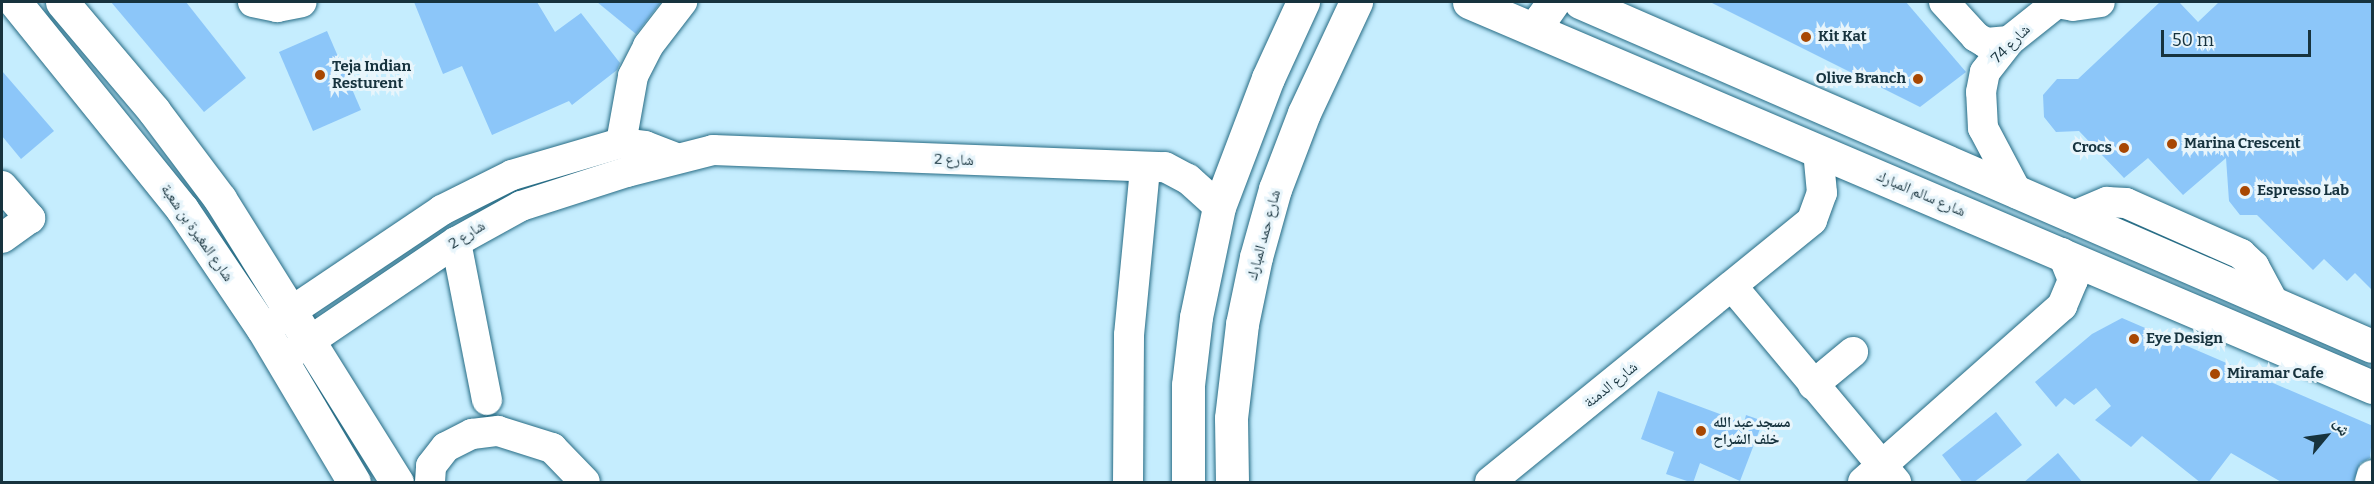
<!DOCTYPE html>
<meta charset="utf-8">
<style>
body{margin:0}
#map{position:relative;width:2374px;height:484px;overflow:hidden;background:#c5edfe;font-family:Bitter,"Noto Naskh Arabic",serif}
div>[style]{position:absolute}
.building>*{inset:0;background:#8cc6f9}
.roads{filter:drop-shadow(0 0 2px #266b84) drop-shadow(0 0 2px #266b84)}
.minor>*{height:30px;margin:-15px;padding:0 15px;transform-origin:15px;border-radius:15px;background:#fff}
.major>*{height:33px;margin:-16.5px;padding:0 16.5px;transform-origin:16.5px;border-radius:16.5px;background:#fff}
.dots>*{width:16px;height:16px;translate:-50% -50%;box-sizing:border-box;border:3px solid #e8f5fb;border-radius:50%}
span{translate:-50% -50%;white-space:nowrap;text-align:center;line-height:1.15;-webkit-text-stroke:6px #e8f5fb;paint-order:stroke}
.poi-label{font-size:15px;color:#17333e;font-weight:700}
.left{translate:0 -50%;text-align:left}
.right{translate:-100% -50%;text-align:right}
.street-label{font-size:15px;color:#17333e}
.frame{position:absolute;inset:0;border:3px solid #17333e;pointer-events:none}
.north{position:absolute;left:2296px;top:406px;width:60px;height:60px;-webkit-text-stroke:4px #e8f5fb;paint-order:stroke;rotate:61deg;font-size:16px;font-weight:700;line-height:24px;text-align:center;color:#17333e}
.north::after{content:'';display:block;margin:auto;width:21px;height:27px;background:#17333e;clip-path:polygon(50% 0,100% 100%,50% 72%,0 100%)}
.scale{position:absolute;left:2161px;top:30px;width:150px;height:27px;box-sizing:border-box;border:3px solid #17333e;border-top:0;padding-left:8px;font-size:18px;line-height:21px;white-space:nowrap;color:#17333e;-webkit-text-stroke:4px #e8f5fb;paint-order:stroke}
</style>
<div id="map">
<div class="building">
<div style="clip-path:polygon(111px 2px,186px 2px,246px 78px,204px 112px)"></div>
<div style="clip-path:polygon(414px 2px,537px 2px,555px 32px,581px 13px,620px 63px,617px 70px,572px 105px,569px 101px,492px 135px,462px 66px,443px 74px)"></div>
<div style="clip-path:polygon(597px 2px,661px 2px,636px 34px)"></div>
<div style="clip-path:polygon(1710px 2px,1906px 2px,1966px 72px,1920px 107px)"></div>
<div style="clip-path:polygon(2160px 2px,2179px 2px,2198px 22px,2219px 2px,2373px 2px,2373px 291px,2355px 273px,2347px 281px,2324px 259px,2313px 270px,2257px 215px,2240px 215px,2229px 201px,2226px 158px,2183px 195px,2148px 158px,2124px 178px,2079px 131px,2056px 132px,2044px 117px,2043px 95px,2057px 79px,2078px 79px)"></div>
<div style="clip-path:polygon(327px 31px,361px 110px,313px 131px,279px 52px)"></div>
<div style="clip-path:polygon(2px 71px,54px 131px,21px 159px,2px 136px)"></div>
<div style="clip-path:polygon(2122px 318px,2373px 426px,2370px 458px,2360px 463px,2353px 483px,2283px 483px,2231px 453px,2208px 483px,2201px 483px,2142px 436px,2131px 447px,2095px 420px,2111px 406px,2096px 388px,2074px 405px,2065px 398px,2056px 407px,2035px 382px,2092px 334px)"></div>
<div style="clip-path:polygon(1658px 391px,1744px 423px,1746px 415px,1763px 421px,1740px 481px,1700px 463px,1693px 483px,1666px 474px,1674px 452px,1641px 439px)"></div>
<div style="clip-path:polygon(1996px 412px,2022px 445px,1973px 483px,1963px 483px,1942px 455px)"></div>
<div style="clip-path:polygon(2058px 453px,2083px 483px,2023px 483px)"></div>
</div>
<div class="roads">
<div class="minor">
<div style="left:253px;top:2px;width:25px;rotate:12deg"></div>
<div style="left:277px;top:7px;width:25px;rotate:-11deg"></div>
<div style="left:1944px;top:2px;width:47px;rotate:47.6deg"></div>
<div style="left:1976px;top:37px;width:12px;rotate:31deg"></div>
<div style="left:1986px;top:43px;width:23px;rotate:-5deg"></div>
<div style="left:2051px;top:2px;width:22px;rotate:10deg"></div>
<div style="left:2073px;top:6px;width:27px;rotate:-8deg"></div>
<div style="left:621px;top:143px;width:68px;rotate:-79.8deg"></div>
<div style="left:633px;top:76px;width:34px;rotate:-63deg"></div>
<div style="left:648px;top:46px;width:56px;rotate:-52.3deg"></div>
<div style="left:2px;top:186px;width:43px;rotate:48.8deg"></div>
<div style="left:30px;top:218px;width:34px;rotate:144deg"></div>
<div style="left:2018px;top:194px;width:75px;rotate:-117.9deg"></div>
<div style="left:1983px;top:128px;width:36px;rotate:-93deg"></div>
<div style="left:1981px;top:92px;width:20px;rotate:-79deg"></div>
<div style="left:1985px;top:72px;width:39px;rotate:-52deg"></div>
<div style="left:2009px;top:41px;width:63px;rotate:-38.5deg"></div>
<div style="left:2071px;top:217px;width:39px;rotate:-23deg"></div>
<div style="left:2107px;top:202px;width:19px;rotate:3deg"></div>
<div style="left:2126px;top:203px;width:126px;rotate:23.9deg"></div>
<div style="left:2241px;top:254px;width:18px;rotate:43deg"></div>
<div style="left:2254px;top:266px;width:44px;rotate:61.7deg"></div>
<div style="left:456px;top:242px;width:161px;rotate:78.9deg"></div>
<div style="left:1732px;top:286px;width:256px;rotate:50.1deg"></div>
<div style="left:271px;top:325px;width:206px;rotate:-33.9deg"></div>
<div style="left:442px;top:210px;width:78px;rotate:-26.6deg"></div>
<div style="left:512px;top:175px;width:114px;rotate:-16.4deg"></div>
<div style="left:621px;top:143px;width:24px;rotate:7deg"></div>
<div style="left:645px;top:146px;width:34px;rotate:21deg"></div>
<div style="left:289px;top:355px;width:202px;rotate:-34.1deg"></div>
<div style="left:456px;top:242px;width:74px;rotate:-29deg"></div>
<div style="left:521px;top:206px;width:111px;rotate:-17.8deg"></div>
<div style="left:627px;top:172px;width:89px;rotate:-14.3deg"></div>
<div style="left:713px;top:150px;width:452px;rotate:2.2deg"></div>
<div style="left:1165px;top:167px;width:26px;rotate:28deg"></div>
<div style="left:1188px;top:179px;width:42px;rotate:42.1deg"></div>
<div style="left:1813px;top:385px;width:52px;rotate:-39.5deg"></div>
<div style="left:430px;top:482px;width:16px;rotate:-86deg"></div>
<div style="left:431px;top:466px;width:24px;rotate:-52deg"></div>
<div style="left:446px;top:447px;width:29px;rotate:-27deg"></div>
<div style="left:472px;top:434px;width:26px;rotate:-7deg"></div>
<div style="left:498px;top:431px;width:57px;rotate:17.5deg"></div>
<div style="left:552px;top:448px;width:47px;rotate:45.9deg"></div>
<div style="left:1128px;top:482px;width:147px;rotate:-89.6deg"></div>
<div style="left:1129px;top:335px;width:168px;rotate:-84.5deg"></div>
<div style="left:1490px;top:482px;width:415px;rotate:-39.1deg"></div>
<div style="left:1812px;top:220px;width:29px;rotate:-70deg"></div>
<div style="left:1822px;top:193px;width:42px;rotate:-95.4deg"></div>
<div style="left:1863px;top:482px;width:266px;rotate:-41.5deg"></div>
<div style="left:2062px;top:306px;width:28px;rotate:-67deg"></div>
<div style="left:2073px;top:280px;width:29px;rotate:-112deg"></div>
<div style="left:2370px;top:482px;width:7px;rotate:-74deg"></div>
</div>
<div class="major">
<div style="left:15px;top:2px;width:266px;rotate:51.1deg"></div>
<div style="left:182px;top:209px;width:145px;rotate:56deg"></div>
<div style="left:263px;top:329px;width:178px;rotate:59.3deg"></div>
<div style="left:62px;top:2px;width:143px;rotate:49.8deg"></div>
<div style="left:154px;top:111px;width:110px;rotate:53.1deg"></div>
<div style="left:220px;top:199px;width:334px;rotate:58deg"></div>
<div style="left:1469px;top:2px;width:982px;rotate:23.09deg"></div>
<div style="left:1580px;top:2px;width:863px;rotate:23.48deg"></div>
<div style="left:1543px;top:33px;width:15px;rotate:-94deg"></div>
<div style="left:1542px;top:18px;width:19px;rotate:-55deg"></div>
<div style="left:1188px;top:482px;width:97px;rotate:-90deg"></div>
<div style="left:1188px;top:385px;width:68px;rotate:-83.3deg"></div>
<div style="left:1196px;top:317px;width:112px;rotate:-78.2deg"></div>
<div style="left:1219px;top:207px;width:138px;rotate:-69.2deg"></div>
<div style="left:1268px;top:78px;width:84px;rotate:-65.3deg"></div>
<div style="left:1232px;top:482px;width:64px;rotate:-90.9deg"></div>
<div style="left:1231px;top:418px;width:95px;rotate:-83.3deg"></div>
<div style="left:1242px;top:324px;width:68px;rotate:-78.2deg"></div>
<div style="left:1256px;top:257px;width:71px;rotate:-74.4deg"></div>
<div style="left:1275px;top:189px;width:81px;rotate:-69.1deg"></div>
<div style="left:1304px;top:113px;width:123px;rotate:-64.9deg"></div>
</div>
</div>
<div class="dots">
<div style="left:1806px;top:37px;background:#a84702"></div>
<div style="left:320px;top:75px;background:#a84702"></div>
<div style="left:1918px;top:79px;background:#a84702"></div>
<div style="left:2172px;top:144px;background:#a84702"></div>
<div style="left:2124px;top:148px;background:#a84702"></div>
<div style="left:2245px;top:191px;background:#a84702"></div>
<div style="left:2134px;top:339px;background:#a84702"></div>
<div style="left:2215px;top:374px;background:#a84702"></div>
<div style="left:1701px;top:431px;background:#a84702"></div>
</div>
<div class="poi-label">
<span class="left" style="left:1818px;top:37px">Kit Kat</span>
<span class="left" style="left:332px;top:75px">Teja Indian<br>Resturent</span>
<span class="right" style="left:1906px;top:79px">Olive Branch</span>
<span class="left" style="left:2184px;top:144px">Marina Crescent</span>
<span class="right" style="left:2112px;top:148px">Crocs</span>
<span class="left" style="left:2257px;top:191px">Espresso Lab</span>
<span class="left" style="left:2146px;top:339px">Eye Design</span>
<span class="left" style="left:2227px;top:374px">Miramar Cafe</span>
<span class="left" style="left:1713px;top:431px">مسجد عبد الله<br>خلف الشراح</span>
</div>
<div class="street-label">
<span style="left:2011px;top:44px;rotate:-45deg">شارع 74</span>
<span style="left:954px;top:160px;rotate:2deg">شارع 2</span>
<span style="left:1921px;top:194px;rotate:23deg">شارع سالم المبارك</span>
<span style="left:197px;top:233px;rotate:55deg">شارع المغيرة بن شعبة</span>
<span style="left:467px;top:235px;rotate:-32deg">شارع 2</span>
<span style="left:1264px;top:235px;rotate:-75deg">شارع حمد المبارك</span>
<span style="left:1611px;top:385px;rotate:-39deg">شارع الدمنة</span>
</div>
<div class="frame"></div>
<div class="north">ش</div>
<div class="scale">50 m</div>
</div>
